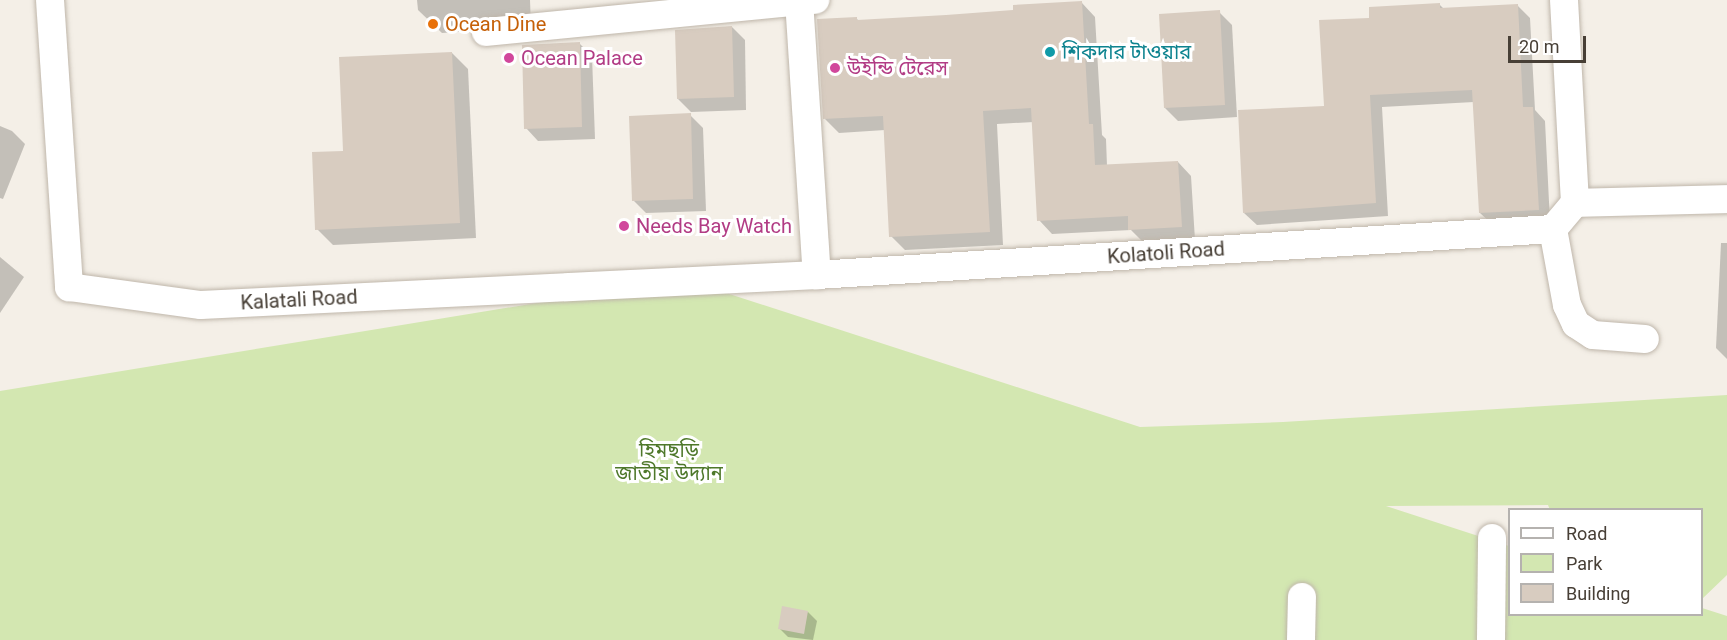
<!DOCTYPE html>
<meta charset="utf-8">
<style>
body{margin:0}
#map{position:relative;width:1727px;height:640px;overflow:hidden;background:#f4efe7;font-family:Roboto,"Noto Sans Bengali",sans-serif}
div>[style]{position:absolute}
.green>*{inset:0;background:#d3e7b1}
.shadow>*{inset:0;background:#0003}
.building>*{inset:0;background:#d8ccc0}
.roads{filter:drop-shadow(0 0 2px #bfb6aa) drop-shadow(0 0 2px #bfb6aa)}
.minor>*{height:28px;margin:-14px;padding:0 14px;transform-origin:14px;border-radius:14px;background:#fff}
.dots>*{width:16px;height:16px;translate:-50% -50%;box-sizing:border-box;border:3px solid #fff;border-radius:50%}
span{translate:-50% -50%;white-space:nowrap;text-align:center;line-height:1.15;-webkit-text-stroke:6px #fff;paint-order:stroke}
.food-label{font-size:20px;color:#c56008}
.left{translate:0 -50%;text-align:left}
.culture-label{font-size:20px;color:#0d838f}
.hotel-label{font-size:20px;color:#b23c85}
.street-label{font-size:20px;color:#473f36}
.park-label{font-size:20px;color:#4e782a}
.legend{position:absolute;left:1508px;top:508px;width:195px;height:108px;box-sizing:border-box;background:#fff;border:2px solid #b5b2af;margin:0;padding:8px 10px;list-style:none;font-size:18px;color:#473f36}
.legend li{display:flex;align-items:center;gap:12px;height:30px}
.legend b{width:30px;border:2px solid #b5b2af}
.scale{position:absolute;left:1508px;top:36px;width:78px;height:27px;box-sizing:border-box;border:3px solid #473f36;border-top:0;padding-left:8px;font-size:18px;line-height:21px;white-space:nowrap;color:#473f36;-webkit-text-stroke:4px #fff;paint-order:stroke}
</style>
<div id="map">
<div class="green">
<div style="clip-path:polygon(683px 279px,1140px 427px,1283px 422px,1727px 395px,1727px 575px,1702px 599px,1702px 510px,1550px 510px,1548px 505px,1386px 506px,1509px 546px,1510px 614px,1702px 614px,1702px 608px,1727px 616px,1727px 640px,0 640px,0 391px)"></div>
</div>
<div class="shadow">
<div style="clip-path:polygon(417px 0,530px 0,531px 27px,442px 33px,418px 10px)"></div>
<div style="clip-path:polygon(1082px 3px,1095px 17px,1102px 135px,1106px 139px,1107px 166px,1178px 162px,1191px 176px,1195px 240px,1144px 243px,1131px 230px,1052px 234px,1039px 220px,1034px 122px,997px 124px,1003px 245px,905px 250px,891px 236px,885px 130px,839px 133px,825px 119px,856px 18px,860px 22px,1015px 11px)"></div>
<div style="clip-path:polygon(1439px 4px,1444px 9px,1517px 5px,1530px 18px,1535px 110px,1545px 121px,1550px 222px,1493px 225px,1480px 213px,1474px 102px,1382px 107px,1388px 216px,1257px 225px,1244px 213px,1325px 108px,1371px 19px)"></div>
<div style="clip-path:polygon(1219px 12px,1232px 25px,1237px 117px,1178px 121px,1165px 108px)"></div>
<div style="clip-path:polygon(732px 27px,745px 40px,746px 110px,691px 112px,678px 99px)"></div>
<div style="clip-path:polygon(579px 43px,592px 56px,595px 139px,538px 141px,526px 128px)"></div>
<div style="clip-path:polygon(452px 53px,468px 69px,476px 238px,333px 245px,317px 229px)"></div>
<div style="clip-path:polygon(690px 115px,703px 128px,706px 211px,646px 213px,633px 200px)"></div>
<div style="clip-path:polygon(0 126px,12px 131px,25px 144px,3px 199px,0 198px)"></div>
<div style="clip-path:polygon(1721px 243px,1727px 243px,1727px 359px,1716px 348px)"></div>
<div style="clip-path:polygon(0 257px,24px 277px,0 313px)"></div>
<div style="clip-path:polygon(808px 612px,817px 621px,813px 640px,788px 637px,779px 628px)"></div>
</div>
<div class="building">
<div style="clip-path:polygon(1082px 1px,1089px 124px,1093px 124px,1095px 165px,1178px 161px,1182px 227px,1128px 230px,1128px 216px,1037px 221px,1031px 108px,983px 111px,990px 232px,889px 237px,883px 116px,823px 119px,817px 19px,857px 17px,857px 20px,946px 15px,1013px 10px,1013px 5px)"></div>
<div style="clip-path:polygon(1440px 3px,1440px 8px,1518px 4px,1523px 107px,1533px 107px,1539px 210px,1479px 213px,1472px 90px,1370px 95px,1376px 203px,1243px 213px,1238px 110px,1324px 106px,1319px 20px,1369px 18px,1369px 7px)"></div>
<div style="clip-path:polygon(1220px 10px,1225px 105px,1164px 108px,1159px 14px)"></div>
<div style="clip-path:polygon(732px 26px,734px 97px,677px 99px,675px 30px)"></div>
<div style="clip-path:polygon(580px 42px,582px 127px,524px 129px,522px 45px)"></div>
<div style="clip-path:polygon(452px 52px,460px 223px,315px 230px,312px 152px,343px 151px,339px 57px)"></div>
<div style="clip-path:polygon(691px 113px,693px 199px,632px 201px,629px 116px)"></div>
<div style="clip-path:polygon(782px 606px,808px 611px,804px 634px,778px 629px)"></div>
</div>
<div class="roads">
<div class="minor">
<div style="left:50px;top:0;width:288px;rotate:86.2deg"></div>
<div style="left:69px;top:287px;width:133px;rotate:7.8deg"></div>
<div style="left:201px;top:305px;width:617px;rotate:-2.79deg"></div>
<div style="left:817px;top:275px;width:737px;rotate:-3.58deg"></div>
<div style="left:1553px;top:229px;width:34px;rotate:-50deg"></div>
<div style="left:1575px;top:203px;width:203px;rotate:-93.1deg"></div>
<div style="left:799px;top:0;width:276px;rotate:86.3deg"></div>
<div style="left:486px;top:32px;width:331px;rotate:-5.6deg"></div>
<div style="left:1575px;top:203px;width:152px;rotate:-1.5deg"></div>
<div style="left:1553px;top:229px;width:77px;rotate:79.6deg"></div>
<div style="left:1567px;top:305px;width:21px;rotate:65deg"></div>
<div style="left:1576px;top:324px;width:20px;rotate:33deg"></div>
<div style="left:1593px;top:335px;width:52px;rotate:4.4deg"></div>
<div style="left:1301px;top:640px;width:43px;rotate:-88.7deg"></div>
<div style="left:1491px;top:640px;width:102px;rotate:-89.4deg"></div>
</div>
</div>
<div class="dots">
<div style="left:433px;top:24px;background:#e8710a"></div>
<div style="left:1050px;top:52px;background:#0f9aa8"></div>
<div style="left:509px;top:58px;background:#d1479c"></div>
<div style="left:835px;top:68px;background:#d1479c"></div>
<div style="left:624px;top:226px;background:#d1479c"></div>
</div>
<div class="food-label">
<span class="left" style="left:445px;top:24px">Ocean Dine</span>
</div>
<div class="culture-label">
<span class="left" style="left:1062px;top:52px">শিকদার টাওয়ার</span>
</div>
<div class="hotel-label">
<span class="left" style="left:521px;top:58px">Ocean Palace</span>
<span class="left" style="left:847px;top:68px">উইন্ডি টেরেস</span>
<span class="left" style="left:636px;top:226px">Needs Bay Watch</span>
</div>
<div class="street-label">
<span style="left:1166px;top:253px;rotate:-4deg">Kolatoli Road</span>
<span style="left:299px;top:300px;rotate:-3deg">Kalatali Road</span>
</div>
<div class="park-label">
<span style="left:669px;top:462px">হিমছড়ি<br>জাতীয় উদ্যান</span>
</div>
<ul class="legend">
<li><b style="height:8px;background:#fff"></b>Road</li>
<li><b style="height:16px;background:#d3e7b1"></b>Park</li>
<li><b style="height:16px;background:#d8ccc0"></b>Building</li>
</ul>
<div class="scale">20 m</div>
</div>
